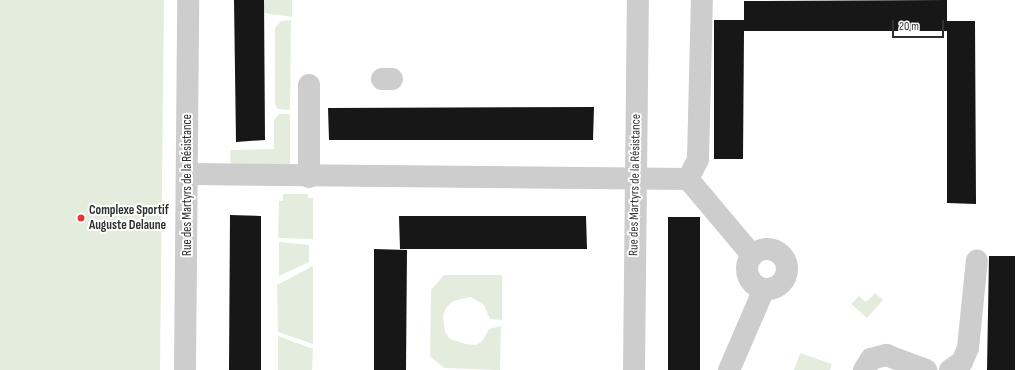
<!DOCTYPE html>
<meta charset="utf-8">
<style>
body{margin:0}
#map{position:relative;width:1034px;height:370px;overflow:hidden;background:#fff;font-family:"Sofia Sans Condensed",sans-serif}
div>[style]{position:absolute}
.green>*{inset:0;background:#e4eddd}
.building>*{inset:0;background:#171717}
.minor>*{height:22px;margin:-11px;padding:0 11px;transform-origin:11px;border-radius:11px;background:#cdcdcd}
.minor>.ring{margin:-11px;padding:0;box-sizing:content-box;background:none;border:22px solid #cdcdcd;border-radius:50%}
.dots>*{width:11px;height:11px;translate:-50% -50%;box-sizing:border-box;border:2px solid #fff;border-radius:50%}
span{translate:-50% -50%;white-space:nowrap;text-align:center;line-height:1.15;-webkit-text-stroke:4px #fff;paint-order:stroke}
.street-label{font-size:13px;color:#303030}
.poi-label{font-size:13px;color:#303030;font-weight:700}
.left{translate:0 -50%;text-align:left}
.scale{position:absolute;left:892px;top:20px;width:52px;height:18px;box-sizing:border-box;border:2px solid #303030;border-top:0;padding-left:5px;font-size:12px;line-height:14px;white-space:nowrap;color:#303030;-webkit-text-stroke:3px #fff;paint-order:stroke}
</style>
<div id="map">
<div class="green">
<div style="clip-path:polygon(0 0,164px 0,160px 370px,0 370px)"></div>
<div style="clip-path:polygon(264px 0,292px 0,292px 17px,264px 13px)"></div>
<div style="clip-path:polygon(291px 20px,290px 110px,278px 109px,275px 105px,275px 28px,281px 21px)"></div>
<div style="clip-path:polygon(279px 114px,290px 114px,290px 171px,231px 172px,230px 150px,274px 149px,274px 120px)"></div>
<div style="clip-path:polygon(283px 194px,308px 194px,308px 198px,313px 198px,313px 239px,278px 238px,279px 201px,283px 201px)"></div>
<div style="clip-path:polygon(279px 242px,309px 245px,309px 262px,279px 276px)"></div>
<div style="clip-path:polygon(313px 266px,313px 344px,278px 332px,277px 285px)"></div>
<div style="clip-path:polygon(444px 275px,502px 275px,502px 320px,490px 319px,484px 305px,471px 297px,453px 301px,446px 308px,443px 316px,445px 332px,450px 339px,466px 344px,476px 345px,483px 340px,489px 329px,501px 326px,500px 370px,444px 368px,430px 356px,431px 290px)"></div>
<div style="clip-path:polygon(875px 293px,883px 300px,867px 318px,851px 304px,859px 296px,866px 302px)"></div>
<div style="clip-path:polygon(278px 336px,313px 349px,312px 370px,278px 370px)"></div>
<div style="clip-path:polygon(800px 353px,832px 364px,830px 370px,794px 370px)"></div>
</div>
<div class="building">
<div style="clip-path:polygon(234px 0,264px 0,265px 140px,236px 142px)"></div>
<div style="clip-path:polygon(947px 0,947px 21px,975px 21px,976px 204px,947px 203px,947px 31px,744px 31px,743px 159px,714px 159px,714px 20px,744px 20px,744px 1px)"></div>
<div style="clip-path:polygon(594px 107px,593px 140px,329px 140px,328px 108px)"></div>
<div style="clip-path:polygon(230px 215px,261px 216px,261px 370px,229px 370px)"></div>
<div style="clip-path:polygon(399px 216px,586px 216px,587px 249px,400px 249px)"></div>
<div style="clip-path:polygon(668px 217px,700px 217px,700px 370px,668px 370px)"></div>
<div style="clip-path:polygon(374px 249px,407px 250px,406px 370px,374px 370px)"></div>
<div style="clip-path:polygon(989px 256px,1015px 256px,1015px 370px,987px 370px)"></div>
</div>
<div class="minor">
<div style="left:382px;top:79px;width:10px"></div>
<div style="left:309px;top:85px;width:92px;rotate:90deg"></div>
<div style="left:187px;top:174px;width:501px;rotate:0.57deg"></div>
<div style="left:688px;top:179px;width:22px;rotate:-63deg"></div>
<div style="left:698px;top:159px;width:159px;rotate:-88.6deg"></div>
<div style="left:688px;top:179px;width:99px;rotate:49.9deg"></div>
<div class="ring" style="left:747px;top:249px;width:18px;height:18px"></div>
<div style="left:185px;top:370px;width:370px;rotate:-89.5deg"></div>
<div style="left:634px;top:370px;width:370px;rotate:-89.4deg"></div>
<div style="left:729px;top:370px;width:88px;rotate:-66.6deg"></div>
<div style="left:864px;top:370px;width:13px;rotate:-58deg"></div>
<div style="left:871px;top:359px;width:16px;rotate:-15deg"></div>
<div style="left:886px;top:355px;width:43px;rotate:20.6deg"></div>
<div style="left:950px;top:370px;width:14px;rotate:-34deg"></div>
<div style="left:962px;top:362px;width:15px;rotate:-67deg"></div>
<div style="left:968px;top:348px;width:88px;rotate:-84.2deg"></div>
</div>
<div class="dots">
<div style="left:81px;top:218px;background:#e83730"></div>
</div>
<div class="street-label">
<span style="left:187px;top:185px;rotate:-90deg">Rue des Martyrs de la Résistance</span>
<span style="left:635px;top:185px;rotate:-89deg">Rue des Martyrs de la Résistance</span>
</div>
<div class="poi-label">
<span class="left" style="left:89px;top:218px">Complexe Sportif<br>Auguste Delaune</span>
</div>
<div class="scale">20 m</div>
</div>
